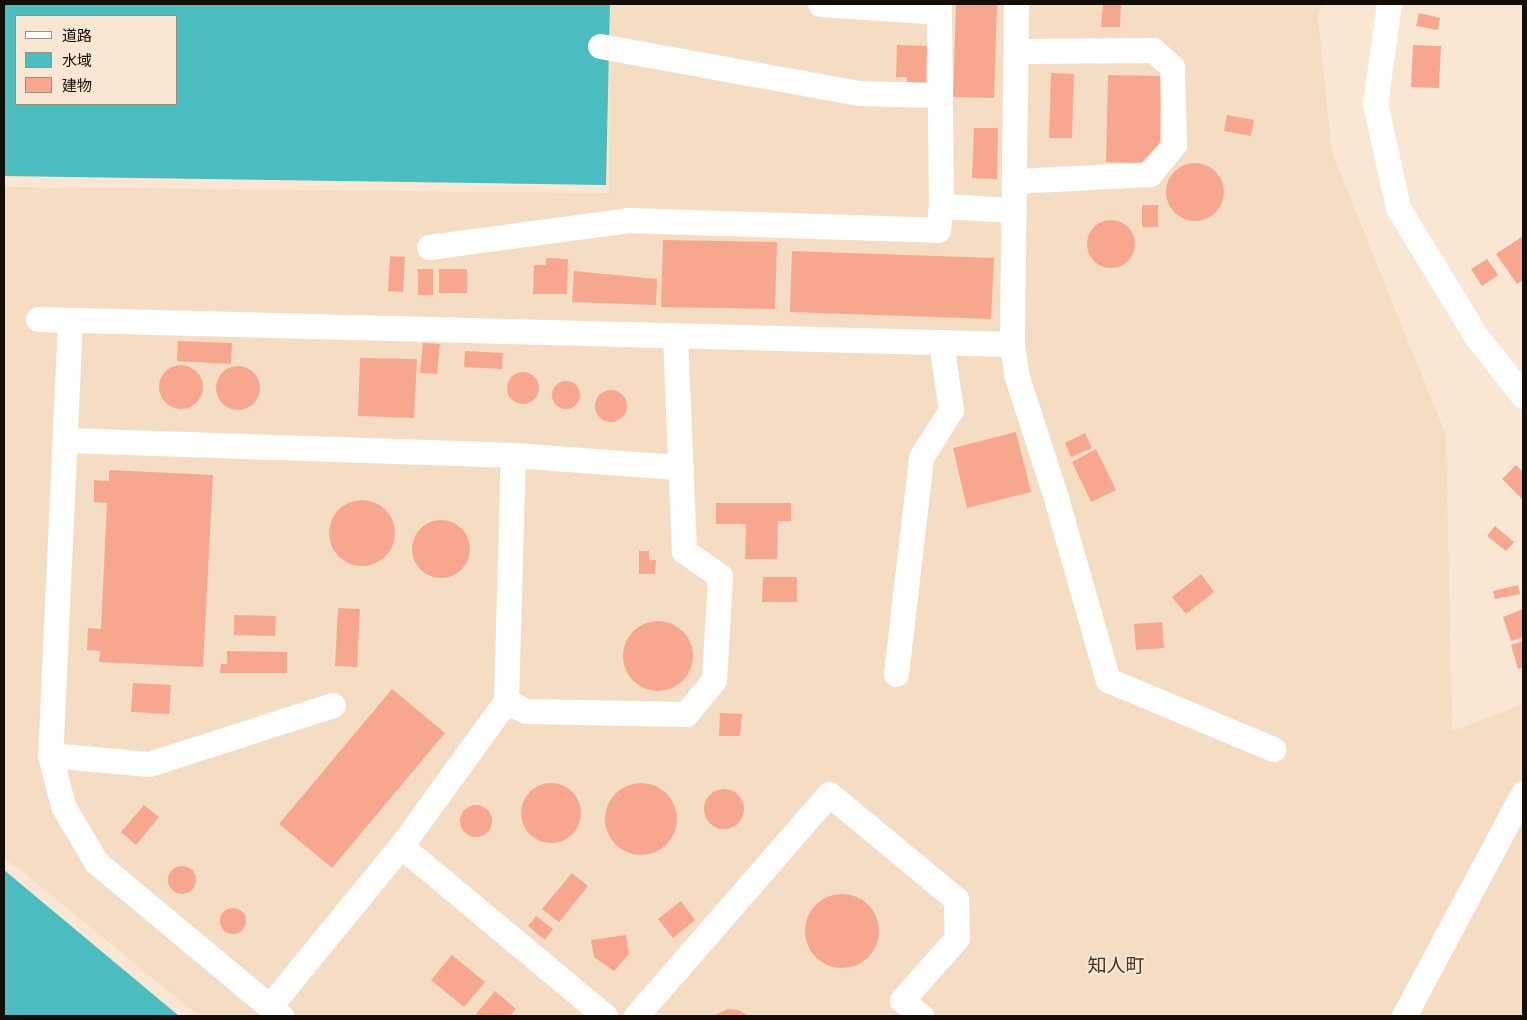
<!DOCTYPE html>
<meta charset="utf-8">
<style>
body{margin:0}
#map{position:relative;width:1527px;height:1020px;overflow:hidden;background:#f9e7d4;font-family:Inter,"Noto Sans JP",sans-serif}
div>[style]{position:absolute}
.built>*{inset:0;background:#f5ddc4}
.water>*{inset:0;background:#49bdbf}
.building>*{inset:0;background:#f8a78f}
.round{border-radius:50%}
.minor>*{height:25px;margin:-12.5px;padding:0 12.5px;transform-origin:12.5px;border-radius:12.5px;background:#fff}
span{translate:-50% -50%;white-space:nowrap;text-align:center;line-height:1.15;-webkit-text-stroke:4px #f9e7d4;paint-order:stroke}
.quarter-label{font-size:19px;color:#443526}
.frame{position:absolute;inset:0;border:5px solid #140e08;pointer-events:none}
.legend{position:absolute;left:15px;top:15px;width:162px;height:90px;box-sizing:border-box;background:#f9e7d4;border:1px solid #9d9082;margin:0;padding:6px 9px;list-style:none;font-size:15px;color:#140e08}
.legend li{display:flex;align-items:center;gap:10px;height:25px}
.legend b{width:25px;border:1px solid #9d9082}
</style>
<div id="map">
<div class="built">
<div style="clip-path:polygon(610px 4px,1322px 4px,1318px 18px,1332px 152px,1446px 435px,1452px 731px,1523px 704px,1523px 1016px,199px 1016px,4px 857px,4px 187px,609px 193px)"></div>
</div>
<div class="water">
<div style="clip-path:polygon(evenodd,4px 4px,610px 4px,606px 185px,4px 176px,4px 4px,16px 16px,176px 16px,176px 104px,16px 104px,16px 16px)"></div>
<div style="clip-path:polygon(4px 870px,179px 1016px,4px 1016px)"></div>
</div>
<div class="building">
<div style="clip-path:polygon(956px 4px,997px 4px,994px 98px,953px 97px)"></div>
<div style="clip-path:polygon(1103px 4px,1121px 4px,1120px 27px,1101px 27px)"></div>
<div style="clip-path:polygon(1419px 13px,1440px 18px,1438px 30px,1416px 26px)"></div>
<div style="clip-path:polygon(897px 45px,927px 46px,926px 88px,907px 88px,907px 77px,896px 77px)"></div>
<div style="clip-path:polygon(1413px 45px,1441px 46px,1439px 88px,1411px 87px)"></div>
<div style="clip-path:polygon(1051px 73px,1074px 74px,1072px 138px,1049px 138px)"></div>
<div style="clip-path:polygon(1108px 75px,1161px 76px,1160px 143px,1141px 163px,1106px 162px)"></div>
<div style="clip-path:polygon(1227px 115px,1254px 120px,1251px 136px,1224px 131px)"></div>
<div style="clip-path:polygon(974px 128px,998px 128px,997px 179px,972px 178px)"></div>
<div class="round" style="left:1166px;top:163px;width:58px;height:58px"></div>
<div style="clip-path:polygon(1142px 205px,1158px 205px,1158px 227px,1142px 227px)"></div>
<div class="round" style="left:1087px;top:220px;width:48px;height:48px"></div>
<div style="clip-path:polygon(1523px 236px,1523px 280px,1517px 284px,1496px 254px)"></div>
<div style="clip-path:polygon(663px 240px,777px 242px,775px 309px,661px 307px)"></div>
<div style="clip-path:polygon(792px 251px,994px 258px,991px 319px,790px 312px)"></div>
<div style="clip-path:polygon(390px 256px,405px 257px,403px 292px,388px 291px)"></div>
<div style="clip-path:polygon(546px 258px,568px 259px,567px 294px,533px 294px,534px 265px,546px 265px)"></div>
<div style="clip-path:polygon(1487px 259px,1498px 275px,1482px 286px,1471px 269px)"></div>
<div style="clip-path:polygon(418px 269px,433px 269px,433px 295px,418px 295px)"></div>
<div style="clip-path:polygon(439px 269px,467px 269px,467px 293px,439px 293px)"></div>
<div style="clip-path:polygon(574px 271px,657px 279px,656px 305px,572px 302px)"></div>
<div style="clip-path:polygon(178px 341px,232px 343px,231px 364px,177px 361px)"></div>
<div style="clip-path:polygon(423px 343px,440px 344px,437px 374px,420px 373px)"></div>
<div style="clip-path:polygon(465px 351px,503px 353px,502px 369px,464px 367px)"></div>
<div style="clip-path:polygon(360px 358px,417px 359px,414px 418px,358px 416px)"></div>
<div class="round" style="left:159px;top:365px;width:44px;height:44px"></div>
<div class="round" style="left:216px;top:366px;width:44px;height:44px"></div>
<div class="round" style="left:507px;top:372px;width:32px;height:32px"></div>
<div class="round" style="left:552px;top:381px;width:28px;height:28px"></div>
<div class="round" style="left:595px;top:390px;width:32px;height:32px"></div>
<div style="clip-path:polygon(1016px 432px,1031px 492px,967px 508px,953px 448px)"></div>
<div style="clip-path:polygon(1085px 433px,1092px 448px,1071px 457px,1065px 443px)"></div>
<div style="clip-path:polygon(1096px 449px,1116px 490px,1091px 502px,1072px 462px)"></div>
<div style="clip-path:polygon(1516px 465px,1523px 472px,1523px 500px,1502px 479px)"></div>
<div style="clip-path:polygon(109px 470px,213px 475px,203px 667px,99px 662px,100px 651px,87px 650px,88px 628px,101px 629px,107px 503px,94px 502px,94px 480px,109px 481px)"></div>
<div class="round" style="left:329px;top:500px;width:66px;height:66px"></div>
<div style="clip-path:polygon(716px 503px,791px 503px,791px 521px,778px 521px,777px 559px,745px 559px,746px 524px,716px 524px)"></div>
<div class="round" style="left:412px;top:520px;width:58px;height:58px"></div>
<div style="clip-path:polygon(1495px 526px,1514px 542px,1506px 551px,1487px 536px)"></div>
<div style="clip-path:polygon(639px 551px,649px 551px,649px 560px,656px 560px,655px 574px,639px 574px)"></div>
<div style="clip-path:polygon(1201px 574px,1214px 592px,1186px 614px,1172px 597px)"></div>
<div style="clip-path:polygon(763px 577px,797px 577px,797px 602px,762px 602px)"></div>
<div style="clip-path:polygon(1518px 585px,1520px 594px,1495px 599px,1493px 591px)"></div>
<div style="clip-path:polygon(338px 608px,360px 609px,357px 667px,335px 666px)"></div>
<div style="clip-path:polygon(1523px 609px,1523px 637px,1511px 641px,1503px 617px)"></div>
<div style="clip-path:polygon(234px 615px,276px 616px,275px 636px,234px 635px)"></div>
<div class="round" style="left:623px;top:621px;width:70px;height:70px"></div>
<div style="clip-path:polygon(1162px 622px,1164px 648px,1136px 650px,1134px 624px)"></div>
<div style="clip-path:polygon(1523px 641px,1523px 667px,1518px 669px,1511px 645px)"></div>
<div style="clip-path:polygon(227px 651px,287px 652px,287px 673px,220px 673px,221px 664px,227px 664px)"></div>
<div style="clip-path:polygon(133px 683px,171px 685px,169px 714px,131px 712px)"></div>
<div style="clip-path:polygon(392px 689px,445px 733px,332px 868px,279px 824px)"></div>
<div style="clip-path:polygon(720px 713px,742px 714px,740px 736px,719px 736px)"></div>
<div class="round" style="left:521px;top:783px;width:60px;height:60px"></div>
<div class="round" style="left:605px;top:783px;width:72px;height:72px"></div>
<div class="round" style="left:704px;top:789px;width:40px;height:40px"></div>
<div class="round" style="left:460px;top:805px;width:32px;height:32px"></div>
<div style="clip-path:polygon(144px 805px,159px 817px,136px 845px,121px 832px)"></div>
<div class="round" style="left:168px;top:866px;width:28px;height:28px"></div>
<div style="clip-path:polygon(572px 873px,588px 886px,559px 922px,542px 909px)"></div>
<div class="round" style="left:805px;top:894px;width:74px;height:74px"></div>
<div style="clip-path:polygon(681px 901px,695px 920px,673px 938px,658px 919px)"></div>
<div class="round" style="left:220px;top:908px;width:26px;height:26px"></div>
<div style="clip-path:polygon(536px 916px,553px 929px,545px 940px,528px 926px)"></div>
<div style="clip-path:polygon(626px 935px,629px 954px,614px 971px,594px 957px,591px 940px)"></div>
<div style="clip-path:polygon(452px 955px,485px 982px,464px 1007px,431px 980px)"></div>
<div style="clip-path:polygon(495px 991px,516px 1009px,510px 1016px,479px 1016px,476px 1014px)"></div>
<div style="clip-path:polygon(728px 1009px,738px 1010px,749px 1016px,713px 1016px)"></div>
</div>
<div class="minor">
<div style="left:820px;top:4px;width:119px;rotate:3.8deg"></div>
<div style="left:1016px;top:4px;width:340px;rotate:90.7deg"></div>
<div style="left:1012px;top:344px;width:30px;rotate:82deg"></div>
<div style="left:1016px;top:374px;width:130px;rotate:72.1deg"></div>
<div style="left:1056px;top:498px;width:189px;rotate:74.1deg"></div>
<div style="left:1108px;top:680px;width:179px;rotate:22.7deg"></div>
<div style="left:1389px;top:4px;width:100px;rotate:98deg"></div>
<div style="left:1375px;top:103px;width:107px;rotate:77.6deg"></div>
<div style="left:1398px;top:208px;width:150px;rotate:58.6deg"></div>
<div style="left:1476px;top:336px;width:76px;rotate:51.9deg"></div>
<div style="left:600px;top:46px;width:263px;rotate:10.3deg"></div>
<div style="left:859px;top:93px;width:80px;rotate:1.4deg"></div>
<div style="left:1014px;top:181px;width:136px;rotate:-2.9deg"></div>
<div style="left:1150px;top:174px;width:38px;rotate:-51deg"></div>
<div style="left:1174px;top:144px;width:77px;rotate:-91.5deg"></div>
<div style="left:1172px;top:67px;width:25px;rotate:-138deg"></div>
<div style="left:1153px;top:50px;width:137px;rotate:179.6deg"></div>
<div style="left:941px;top:206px;width:72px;rotate:3.2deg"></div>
<div style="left:429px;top:247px;width:201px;rotate:-7.7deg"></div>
<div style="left:628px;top:220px;width:310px;rotate:1.8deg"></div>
<div style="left:938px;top:230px;width:24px;rotate:-83deg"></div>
<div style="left:941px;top:206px;width:202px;rotate:-90.6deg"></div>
<div style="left:38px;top:319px;width:974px;rotate:1.47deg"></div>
<div style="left:70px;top:320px;width:435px;rotate:92.6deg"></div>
<div style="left:50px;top:755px;width:53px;rotate:75.7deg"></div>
<div style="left:63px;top:806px;width:65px;rotate:59.5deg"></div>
<div style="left:96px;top:862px;width:241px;rotate:39.8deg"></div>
<div style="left:65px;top:440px;width:448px;rotate:1.9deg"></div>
<div style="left:513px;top:455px;width:165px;rotate:4.2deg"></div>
<div style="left:896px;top:674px;width:218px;rotate:-83.4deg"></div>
<div style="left:921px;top:457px;width:56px;rotate:-57.4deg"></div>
<div style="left:951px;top:410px;width:69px;rotate:-98.4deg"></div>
<div style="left:506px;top:701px;width:22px;rotate:27deg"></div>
<div style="left:526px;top:711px;width:160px;rotate:1.1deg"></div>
<div style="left:686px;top:714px;width:44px;rotate:-50.5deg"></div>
<div style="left:714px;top:680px;width:104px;rotate:-86.7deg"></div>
<div style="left:720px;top:576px;width:44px;rotate:-145.2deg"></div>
<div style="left:684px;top:551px;width:216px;rotate:-92.4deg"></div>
<div style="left:50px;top:755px;width:99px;rotate:5.2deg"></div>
<div style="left:149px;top:764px;width:193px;rotate:-17.8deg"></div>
<div style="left:401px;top:846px;width:266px;rotate:39.8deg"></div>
<div style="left:269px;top:1007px;width:208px;rotate:-50.7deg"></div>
<div style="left:401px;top:846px;width:179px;rotate:-54.1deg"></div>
<div style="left:506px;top:701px;width:246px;rotate:-88.4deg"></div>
<div style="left:636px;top:1016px;width:294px;rotate:-49deg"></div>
<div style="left:829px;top:794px;width:165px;rotate:39.6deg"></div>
<div style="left:956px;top:899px;width:39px;rotate:89deg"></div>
<div style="left:957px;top:938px;width:83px;rotate:131.6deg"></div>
<div style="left:902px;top:1000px;width:25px;rotate:40deg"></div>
<div style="left:1404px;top:1016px;width:253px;rotate:-61.9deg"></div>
</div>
<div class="quarter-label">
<span style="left:1116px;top:966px">知人町</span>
</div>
<div class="frame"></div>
<ul class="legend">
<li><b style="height:6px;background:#fff"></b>道路</li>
<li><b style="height:14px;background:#49bdbf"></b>水域</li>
<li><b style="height:14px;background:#f8a78f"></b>建物</li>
</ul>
</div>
